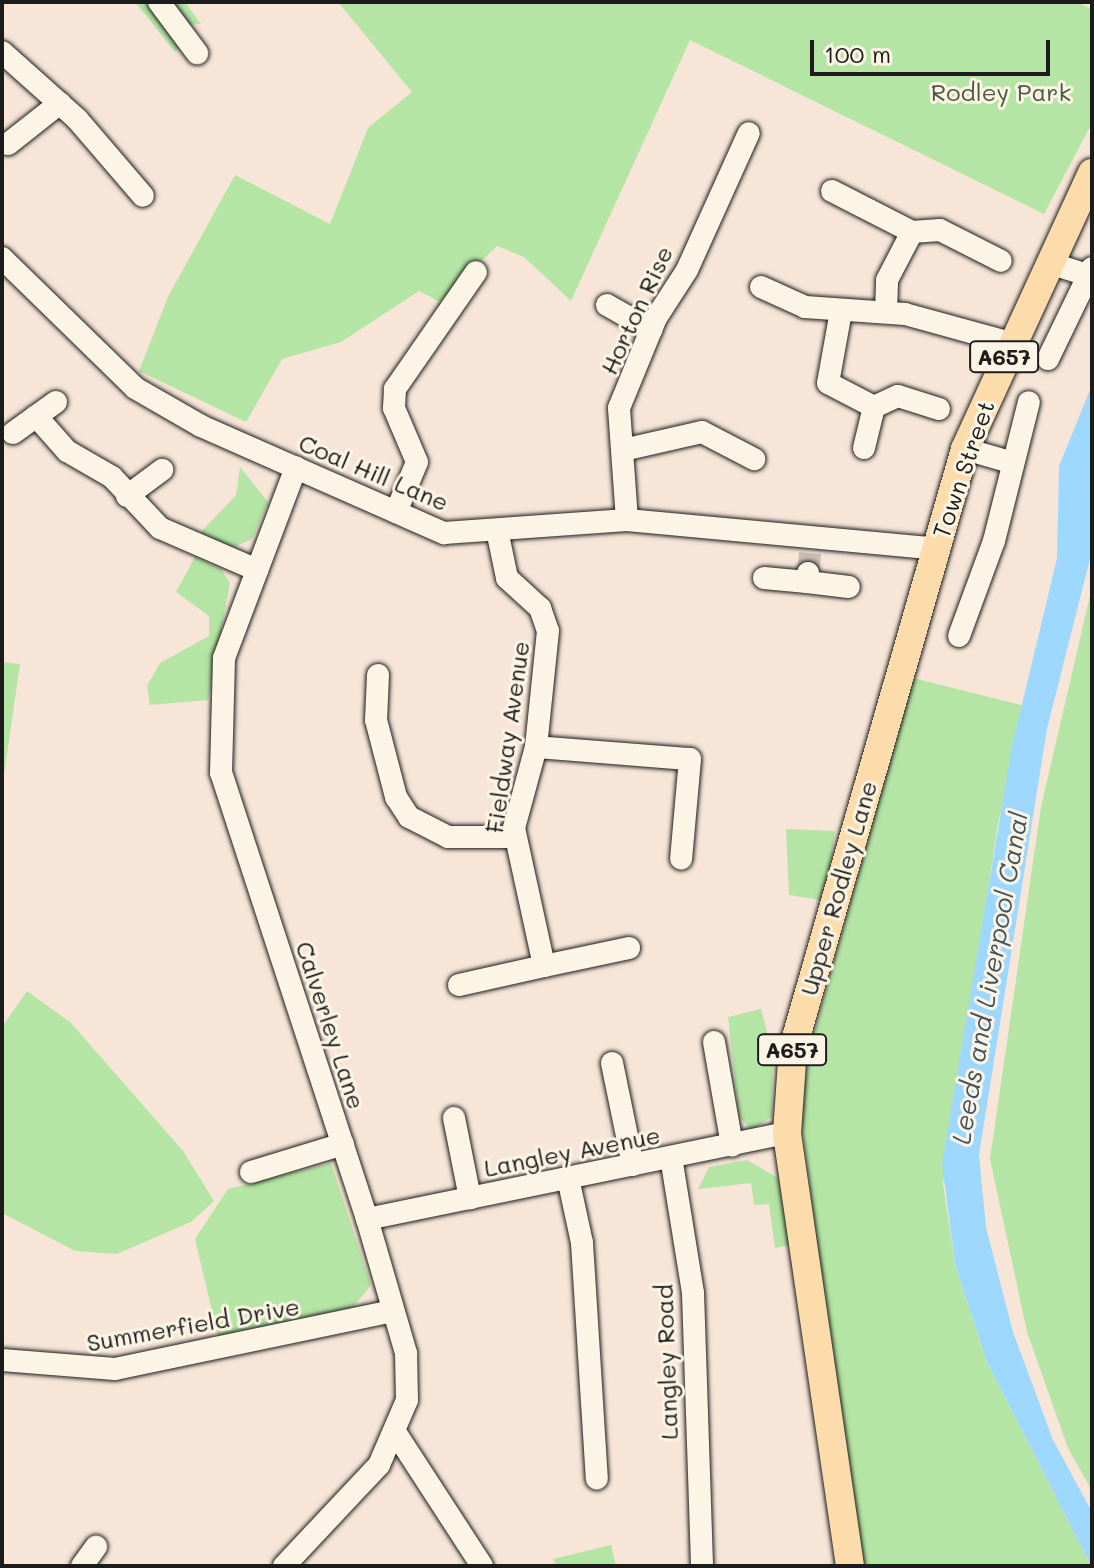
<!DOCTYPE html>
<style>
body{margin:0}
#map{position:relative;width:1094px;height:1568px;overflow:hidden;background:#f7e6d8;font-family:Mali,sans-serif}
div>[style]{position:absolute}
.green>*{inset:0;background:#b4e5a4}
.water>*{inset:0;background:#9ed8fe}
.minor-tunnel>*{height:22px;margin-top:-11px;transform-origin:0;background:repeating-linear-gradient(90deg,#cbbeb2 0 22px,transparent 0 33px)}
.roads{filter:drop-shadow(0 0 2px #1c1c1c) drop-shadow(0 0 2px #1c1c1c)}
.minor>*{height:22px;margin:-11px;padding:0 11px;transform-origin:11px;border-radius:11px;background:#fcf5e5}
.major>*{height:28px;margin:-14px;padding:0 14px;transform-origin:14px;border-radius:14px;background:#fddcac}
span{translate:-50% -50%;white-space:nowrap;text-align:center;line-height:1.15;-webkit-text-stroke:6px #fcf5e5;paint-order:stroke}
.shield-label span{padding:2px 6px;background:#fcf5e5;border:2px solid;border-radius:6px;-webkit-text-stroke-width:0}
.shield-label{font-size:22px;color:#1c1c1c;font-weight:700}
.park-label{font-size:24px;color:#4a5845}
.street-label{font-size:24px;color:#1c1c1c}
.water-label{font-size:26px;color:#435460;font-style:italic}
.frame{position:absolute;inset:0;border:4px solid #1c1c1c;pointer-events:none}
.scale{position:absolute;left:810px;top:40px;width:240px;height:36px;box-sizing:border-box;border:4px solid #1c1c1c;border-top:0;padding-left:10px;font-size:24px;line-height:28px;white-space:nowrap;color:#1c1c1c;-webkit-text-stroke:6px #fcf5e5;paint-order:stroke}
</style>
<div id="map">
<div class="green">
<div style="clip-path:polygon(135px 2px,152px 2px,185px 44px,175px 52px)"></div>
<div style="clip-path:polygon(171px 2px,185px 2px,201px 24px,187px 25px)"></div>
<div style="clip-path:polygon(338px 2px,1077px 2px,1092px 9px,1092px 123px,1044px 214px,690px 40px,571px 301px,524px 257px,497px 246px,440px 302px,419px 291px,341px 342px,282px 359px,246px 422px,139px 371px,168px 297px,235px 175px,330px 224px,368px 128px,412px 92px)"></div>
<div style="clip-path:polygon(240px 467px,268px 502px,252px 539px,232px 548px,199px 534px,236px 495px)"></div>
<div style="clip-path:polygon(195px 557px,221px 569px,230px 583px,208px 700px,150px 705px,147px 686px,160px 663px,209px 636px,209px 616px,176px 592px)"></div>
<div style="clip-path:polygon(1092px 587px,1092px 1491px,1068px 1448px,1027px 1332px,990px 1159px,1041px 807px)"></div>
<div style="clip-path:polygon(2px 662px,20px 664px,2px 788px)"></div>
<div style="clip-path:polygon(913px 678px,1025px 706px,998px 824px,943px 1184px,955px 1264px,987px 1362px,1091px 1566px,858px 1566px,798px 1092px)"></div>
<div style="clip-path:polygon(786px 829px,835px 831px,826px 901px,789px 895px)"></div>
<div style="clip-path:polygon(27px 991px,70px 1022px,183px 1151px,214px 1201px,191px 1222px,117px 1254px,75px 1251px,2px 1213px,2px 1027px)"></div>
<div style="clip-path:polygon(761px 1009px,773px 1054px,772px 1117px,751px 1130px,739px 1116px,728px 1017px)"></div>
<div style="clip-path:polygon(747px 1160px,778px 1178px,791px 1245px,775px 1248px,769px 1204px,754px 1205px,751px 1183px,698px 1189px,709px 1167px)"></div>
<div style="clip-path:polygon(331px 1163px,371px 1285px,346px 1316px,219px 1341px,195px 1239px,228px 1189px)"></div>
<div style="clip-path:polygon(611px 1545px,616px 1566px,557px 1566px,553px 1559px)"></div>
</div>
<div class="water">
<div style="clip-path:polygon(1092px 385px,1092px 551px,1047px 729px,979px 1155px,986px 1227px,1013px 1332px,1053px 1440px,1092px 1512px,1091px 1566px,987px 1362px,955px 1264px,942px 1164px,1012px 746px,1057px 558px,1059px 466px)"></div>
</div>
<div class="minor-tunnel">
<div style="left:808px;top:573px;width:20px;rotate:-84deg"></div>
</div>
<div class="roads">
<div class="minor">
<div style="left:159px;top:2px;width:64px;rotate:53.3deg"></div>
<div style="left:2px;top:52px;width:101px;rotate:41.8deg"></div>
<div style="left:77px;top:119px;width:101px;rotate:49.4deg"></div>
<div style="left:8px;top:144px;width:66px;rotate:-38.3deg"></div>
<div style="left:832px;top:191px;width:90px;rotate:27.1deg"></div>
<div style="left:912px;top:232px;width:28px;rotate:-4deg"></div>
<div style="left:940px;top:230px;width:68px;rotate:26.9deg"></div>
<div style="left:2px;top:258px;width:186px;rotate:44.3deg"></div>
<div style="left:135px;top:388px;width:76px;rotate:29.9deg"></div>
<div style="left:201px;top:426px;width:266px;rotate:23.8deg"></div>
<div style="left:444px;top:533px;width:183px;rotate:-4.1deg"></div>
<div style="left:627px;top:520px;width:311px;rotate:5.3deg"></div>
<div style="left:1050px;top:263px;width:42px;rotate:18deg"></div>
<div style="left:761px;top:287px;width:48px;rotate:24.4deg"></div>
<div style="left:805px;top:307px;width:100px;rotate:4deg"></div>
<div style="left:905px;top:314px;width:109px;rotate:15.4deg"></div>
<div style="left:607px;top:305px;width:51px;rotate:29.6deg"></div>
<div style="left:841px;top:311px;width:73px;rotate:100.2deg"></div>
<div style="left:828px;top:383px;width:52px;rotate:27.6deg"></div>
<div style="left:874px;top:407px;width:26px;rotate:-25deg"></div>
<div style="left:898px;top:396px;width:43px;rotate:17.6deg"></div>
<div style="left:886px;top:312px;width:32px;rotate:-88deg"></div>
<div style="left:887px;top:280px;width:54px;rotate:-62.5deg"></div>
<div style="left:1048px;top:359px;width:101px;rotate:-64.2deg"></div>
<div style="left:36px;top:416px;width:47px;rotate:48.5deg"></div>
<div style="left:67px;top:451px;width:52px;rotate:30deg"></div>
<div style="left:112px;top:477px;width:70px;rotate:46.7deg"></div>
<div style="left:160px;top:528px;width:106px;rotate:23.4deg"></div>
<div style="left:13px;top:433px;width:53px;rotate:-35.8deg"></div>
<div style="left:864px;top:448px;width:42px;rotate:-76.3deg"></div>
<div style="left:965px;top:449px;width:47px;rotate:16.1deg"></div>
<div style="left:623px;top:450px;width:81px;rotate:-12.8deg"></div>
<div style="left:702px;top:432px;width:59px;rotate:27.4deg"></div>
<div style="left:127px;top:496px;width:44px;rotate:-36.6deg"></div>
<div style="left:396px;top:512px;width:54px;rotate:-67.2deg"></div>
<div style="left:417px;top:462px;width:59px;rotate:-113.1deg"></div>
<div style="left:394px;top:408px;width:19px;rotate:-87deg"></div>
<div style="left:395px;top:389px;width:142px;rotate:-55.3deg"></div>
<div style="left:627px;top:520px;width:112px;rotate:-94.1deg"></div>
<div style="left:619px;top:408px;width:97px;rotate:-67.7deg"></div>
<div style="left:656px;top:318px;width:57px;rotate:-57.1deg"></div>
<div style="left:687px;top:270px;width:150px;rotate:-65.7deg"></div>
<div style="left:497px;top:530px;width:49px;rotate:78.2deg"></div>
<div style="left:507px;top:578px;width:45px;rotate:42.3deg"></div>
<div style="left:540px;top:608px;width:24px;rotate:71deg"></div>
<div style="left:548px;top:631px;width:117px;rotate:95.9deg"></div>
<div style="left:536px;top:747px;width:84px;rotate:105.2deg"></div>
<div style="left:514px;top:828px;width:141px;rotate:77.7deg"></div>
<div style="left:544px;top:966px;width:87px;rotate:-12deg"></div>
<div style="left:808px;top:573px;width:9px;rotate:96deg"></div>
<div style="left:807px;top:582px;width:42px;rotate:6.8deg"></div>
<div style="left:764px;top:578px;width:43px;rotate:5.3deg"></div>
<div style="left:959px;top:636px;width:101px;rotate:-69.8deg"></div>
<div style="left:994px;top:541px;width:143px;rotate:-75.9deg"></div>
<div style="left:378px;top:675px;width:45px;rotate:92.5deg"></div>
<div style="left:376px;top:720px;width:80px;rotate:75.4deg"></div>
<div style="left:396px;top:797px;width:24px;rotate:57deg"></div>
<div style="left:409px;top:817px;width:44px;rotate:27.1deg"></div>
<div style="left:448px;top:837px;width:67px"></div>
<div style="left:536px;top:747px;width:154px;rotate:4.5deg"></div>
<div style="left:690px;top:759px;width:100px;rotate:95.1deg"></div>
<div style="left:459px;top:985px;width:87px;rotate:-12.6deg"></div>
<div style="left:714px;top:1042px;width:105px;rotate:80.1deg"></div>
<div style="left:612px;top:1063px;width:104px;rotate:78.4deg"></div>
<div style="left:454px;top:1118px;width:82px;rotate:78.7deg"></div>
<div style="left:671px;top:1157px;width:138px;rotate:80.8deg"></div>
<div style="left:693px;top:1293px;width:273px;rotate:88.1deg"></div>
<div style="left:251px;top:1172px;width:96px;rotate:-16.9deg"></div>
<div style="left:568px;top:1178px;width:66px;rotate:77.8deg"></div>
<div style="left:582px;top:1243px;width:236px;rotate:86.4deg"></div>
<div style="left:367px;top:1219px;width:429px;rotate:-11.6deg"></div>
<div style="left:2px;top:1360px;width:113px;rotate:4.6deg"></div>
<div style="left:115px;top:1369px;width:283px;rotate:-11.8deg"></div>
<div style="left:397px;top:1435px;width:156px;rotate:57deg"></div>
<div style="left:82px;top:1566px;width:24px;rotate:-54deg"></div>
<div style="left:284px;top:1566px;width:139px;rotate:-46.8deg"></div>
<div style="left:379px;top:1465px;width:71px;rotate:-66.7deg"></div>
<div style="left:407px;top:1400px;width:47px;rotate:-91.2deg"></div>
<div style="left:406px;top:1353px;width:140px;rotate:-106.2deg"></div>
<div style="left:367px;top:1219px;width:469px;rotate:-108.1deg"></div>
<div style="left:221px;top:773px;width:115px;rotate:-88.5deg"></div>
<div style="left:224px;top:658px;width:204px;rotate:-69.3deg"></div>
</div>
<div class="major">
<div style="left:850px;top:1566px;width:438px;rotate:-98.3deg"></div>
<div style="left:787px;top:1133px;width:85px;rotate:-86deg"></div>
<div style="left:793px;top:1048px;width:623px;rotate:-73.98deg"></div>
<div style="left:965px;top:449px;width:304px;rotate:-65.3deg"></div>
</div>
</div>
<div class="shield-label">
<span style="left:1004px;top:357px">A657</span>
<span style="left:792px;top:1050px">A657</span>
</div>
<div class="park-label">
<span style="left:1001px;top:92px">Rodley Park</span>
</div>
<div class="street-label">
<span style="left:636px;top:310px;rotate:-65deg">Horton Rise</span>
<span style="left:963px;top:469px;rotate:-71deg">Town Street</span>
<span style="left:374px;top:472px;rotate:23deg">Coal Hill Lane</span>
<span style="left:507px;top:737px;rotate:-82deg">Fieldway Avenue</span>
<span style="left:838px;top:888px;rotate:-74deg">Upper Rodley Lane</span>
<span style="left:331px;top:1025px;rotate:72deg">Calverley Lane</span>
<span style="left:572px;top:1151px;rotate:-11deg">Langley Avenue</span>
<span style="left:193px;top:1324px;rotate:-10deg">Summerfield Drive</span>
<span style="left:666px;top:1362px;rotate:-92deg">Langley Road</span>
</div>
<div class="water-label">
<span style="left:990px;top:978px;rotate:-80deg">Leeds and Liverpool Canal</span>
</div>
<div class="frame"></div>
<div class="scale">100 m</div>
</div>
